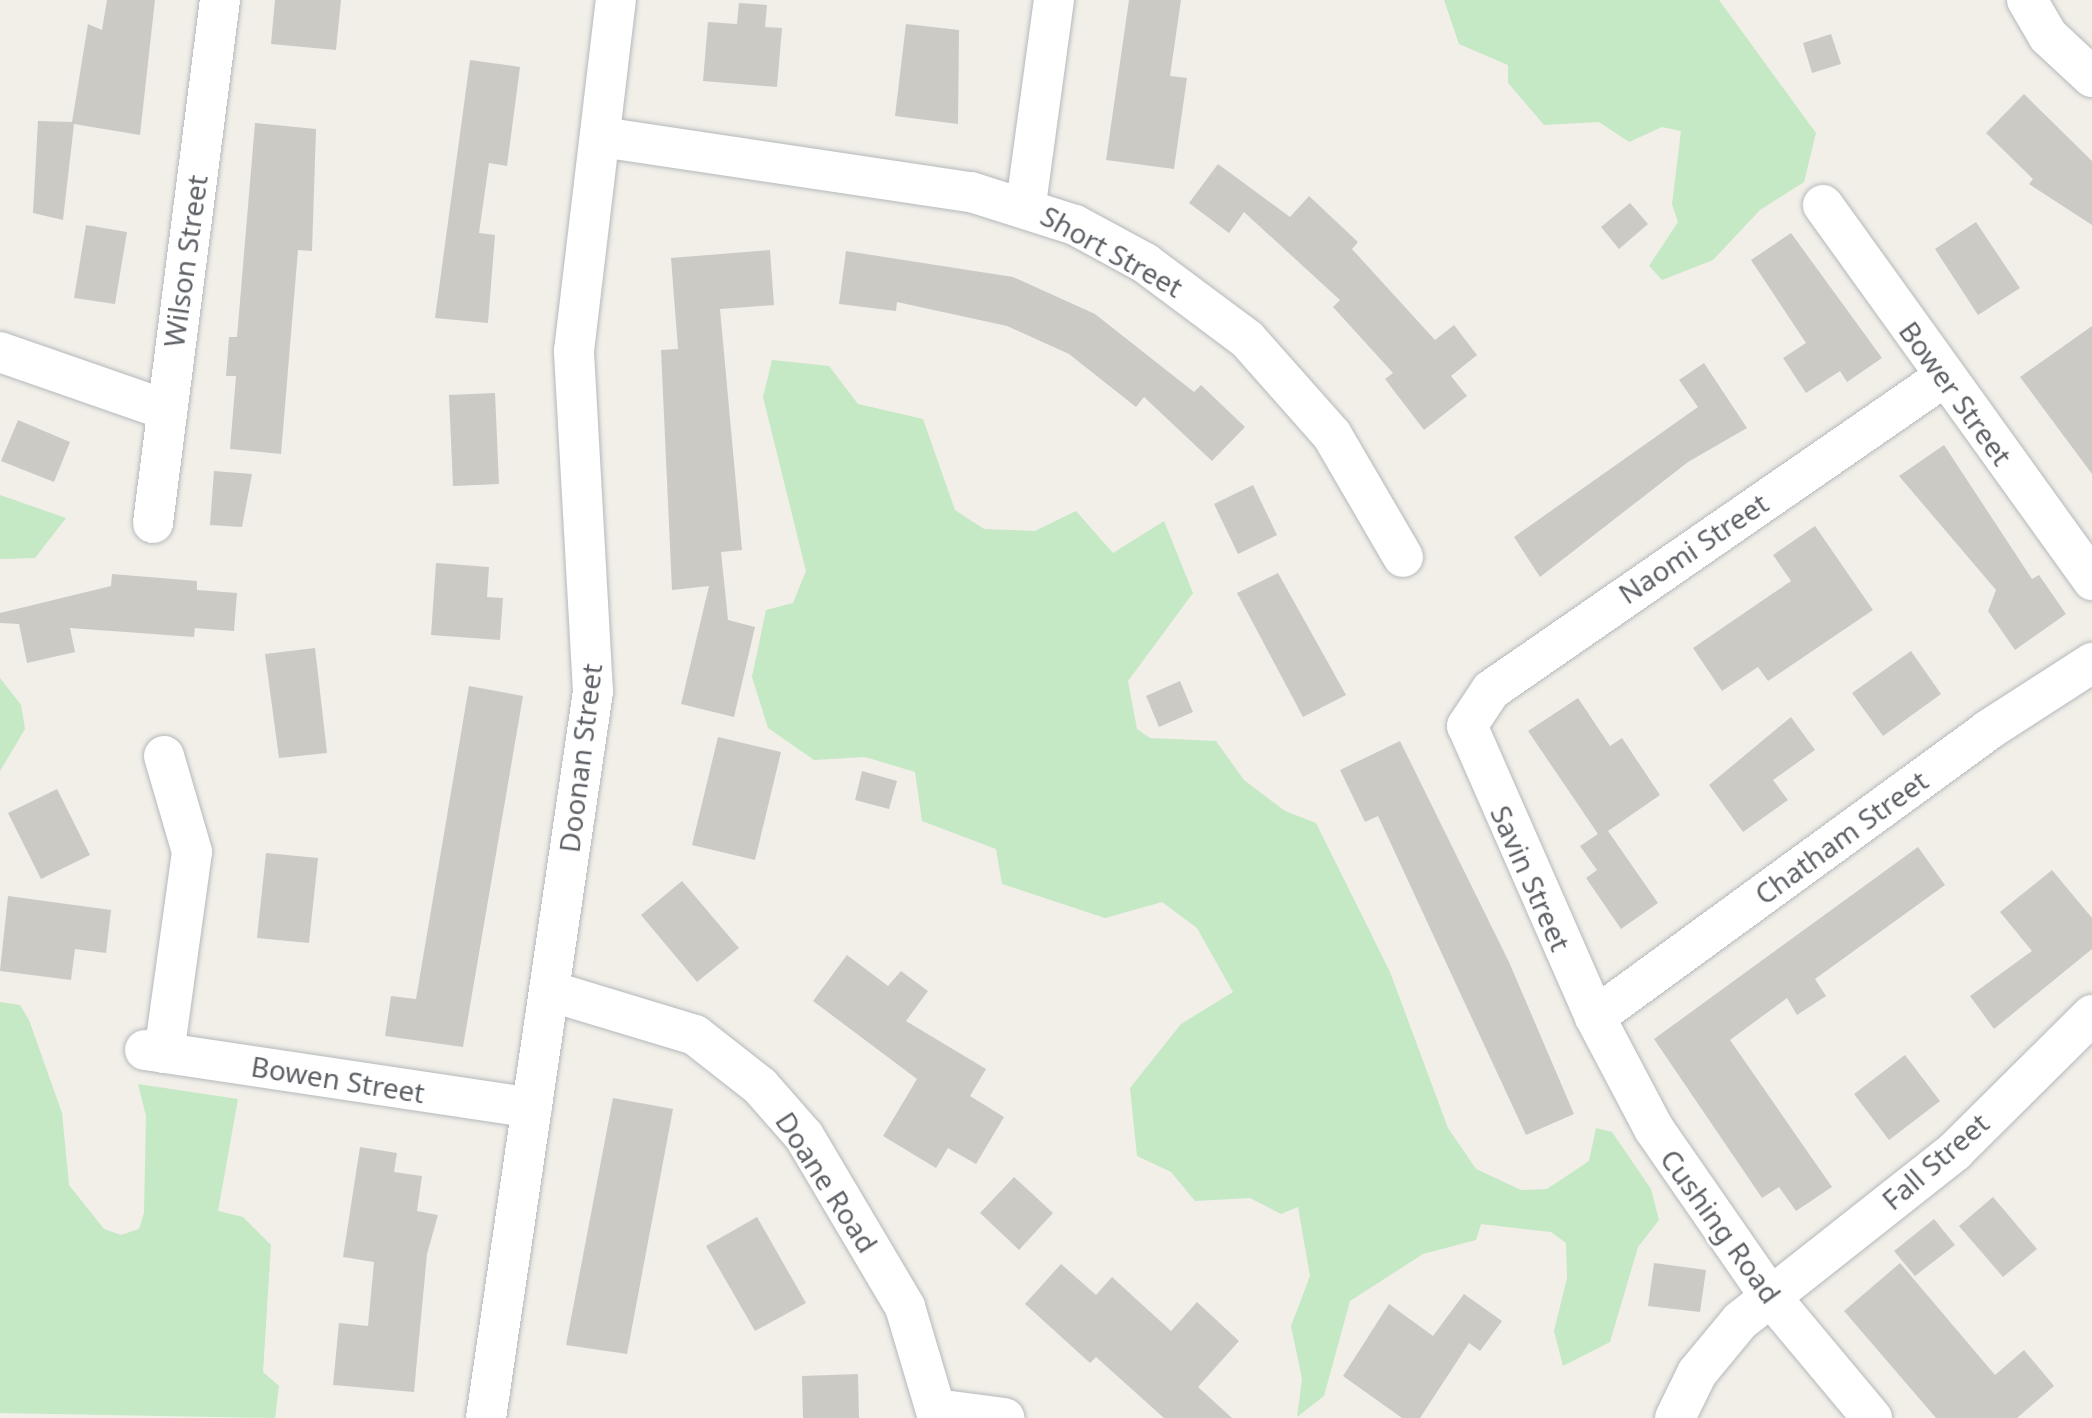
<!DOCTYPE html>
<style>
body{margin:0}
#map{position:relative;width:2092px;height:1418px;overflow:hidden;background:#f1efe8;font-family:"Noto Sans",sans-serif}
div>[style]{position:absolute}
.green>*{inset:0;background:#c5e8c5}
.building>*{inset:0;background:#cccac5}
.roads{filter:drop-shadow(0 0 2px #b5b8bc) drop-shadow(0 0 2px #b5b8bc)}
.minor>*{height:40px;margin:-20px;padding:0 20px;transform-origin:20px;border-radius:20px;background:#fff}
span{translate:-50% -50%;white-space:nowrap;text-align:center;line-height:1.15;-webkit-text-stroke:6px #fff;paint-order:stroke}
.street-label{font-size:28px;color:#5f6368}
</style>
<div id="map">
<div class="green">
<div style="clip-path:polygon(1444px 0,1719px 0,1816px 133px,1804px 182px,1760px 210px,1713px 260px,1662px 280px,1649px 266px,1678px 222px,1672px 204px,1681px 131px,1662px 127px,1629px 142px,1599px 122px,1544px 125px,1508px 83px,1508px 65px,1459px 44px)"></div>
<div style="clip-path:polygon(772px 360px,829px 366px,858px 404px,923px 419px,955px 510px,984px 529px,1035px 531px,1076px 511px,1113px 553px,1164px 521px,1193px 593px,1128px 681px,1137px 729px,1150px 738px,1216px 741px,1244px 780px,1285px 811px,1316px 823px,1390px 972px,1448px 1128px,1476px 1169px,1521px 1190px,1547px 1189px,1589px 1161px,1596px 1128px,1612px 1132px,1651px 1189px,1659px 1220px,1638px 1247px,1610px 1342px,1563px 1366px,1554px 1331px,1567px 1278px,1566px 1243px,1551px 1232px,1481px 1224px,1476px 1240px,1423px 1254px,1350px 1301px,1324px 1396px,1297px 1417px,1302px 1379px,1291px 1326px,1310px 1276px,1298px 1207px,1281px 1214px,1250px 1198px,1195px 1201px,1171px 1172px,1137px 1156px,1130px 1088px,1181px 1024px,1233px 992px,1197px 928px,1162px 902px,1105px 918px,1002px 884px,996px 849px,922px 821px,915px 772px,865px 757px,814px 760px,768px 728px,752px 677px,766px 610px,793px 603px,806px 571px,763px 397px)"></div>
<div style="clip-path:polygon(0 495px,66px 518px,35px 558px,0 559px)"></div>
<div style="clip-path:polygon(0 678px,21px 705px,25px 729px,0 771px)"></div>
<div style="clip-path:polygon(0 1002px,20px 1005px,29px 1020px,62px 1113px,69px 1185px,104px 1229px,121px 1235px,139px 1229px,144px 1213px,146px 1116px,138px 1084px,238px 1099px,218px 1211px,243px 1217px,271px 1245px,263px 1372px,279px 1386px,275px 1418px,0 1413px)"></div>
</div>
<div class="building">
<div style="clip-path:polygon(107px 0,155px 0,140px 135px,74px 124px,63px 220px,33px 213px,38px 121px,72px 122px,88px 24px,102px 30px)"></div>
<div style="clip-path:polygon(275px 0,341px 0,336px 50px,271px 44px)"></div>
<div style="clip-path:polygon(1129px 0,1181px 0,1170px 76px,1187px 78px,1174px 169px,1106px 160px)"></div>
<div style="clip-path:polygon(739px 3px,767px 5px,765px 27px,782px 28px,777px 87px,703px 81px,708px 22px,737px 24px)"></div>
<div style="clip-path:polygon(906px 24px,959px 30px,958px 124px,895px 116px)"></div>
<div style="clip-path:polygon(1831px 34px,1841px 64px,1812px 73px,1803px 43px)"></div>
<div style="clip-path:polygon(470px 60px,520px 67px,507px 166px,489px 163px,479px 233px,495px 235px,488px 323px,435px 318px)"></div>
<div style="clip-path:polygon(2024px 94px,2092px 161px,2092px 225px,2029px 184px,2033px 179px,1986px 133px)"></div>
<div style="clip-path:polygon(255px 123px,316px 129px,312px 251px,298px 250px,281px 454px,230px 449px,236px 376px,226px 376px,229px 337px,237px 337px)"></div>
<div style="clip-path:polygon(1218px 164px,1290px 217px,1309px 196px,1358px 242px,1352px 249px,1435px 340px,1454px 325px,1477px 355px,1451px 376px,1467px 396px,1424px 430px,1385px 379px,1393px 373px,1333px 307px,1340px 300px,1244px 212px,1229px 233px,1189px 203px)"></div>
<div style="clip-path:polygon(1630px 203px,1648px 224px,1619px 249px,1601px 227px)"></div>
<div style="clip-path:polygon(1976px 222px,2020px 288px,1978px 315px,1935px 249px)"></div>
<div style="clip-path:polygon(86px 225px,127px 232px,115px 304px,74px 298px)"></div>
<div style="clip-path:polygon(1791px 233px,1882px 358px,1847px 382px,1840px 371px,1806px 393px,1783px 358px,1806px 343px,1751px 260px)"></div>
<div style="clip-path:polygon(770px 250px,774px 305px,720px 309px,742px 550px,721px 552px,728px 620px,755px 627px,734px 717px,681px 704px,709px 586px,672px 590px,661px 350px,678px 349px,671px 258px)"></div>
<div style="clip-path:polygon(846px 251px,1013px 277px,1095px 314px,1194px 392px,1201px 385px,1245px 427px,1212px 461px,1144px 397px,1136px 407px,1069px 354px,1007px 326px,897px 302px,896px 311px,839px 304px)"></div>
<div style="clip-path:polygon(2092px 326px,2092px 474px,2020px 377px)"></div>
<div style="clip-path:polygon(1704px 363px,1747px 428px,1688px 462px,1540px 577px,1514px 537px,1698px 407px,1679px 380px)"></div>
<div style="clip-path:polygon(495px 393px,499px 484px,453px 486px,449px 395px)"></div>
<div style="clip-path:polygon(18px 420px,70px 442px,54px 482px,1px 461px)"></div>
<div style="clip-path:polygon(1944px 445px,2032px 579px,2039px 575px,2066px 614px,2015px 650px,1988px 611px,1996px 590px,1899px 476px)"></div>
<div style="clip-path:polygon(214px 471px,252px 474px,242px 527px,210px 525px)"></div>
<div style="clip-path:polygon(1253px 485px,1277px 535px,1238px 554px,1214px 504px)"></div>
<div style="clip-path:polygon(1815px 526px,1873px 610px,1768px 681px,1758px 667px,1722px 691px,1693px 648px,1791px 581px,1773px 555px)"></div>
<div style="clip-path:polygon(436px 563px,489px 567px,487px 597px,503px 598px,500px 640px,431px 635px)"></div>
<div style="clip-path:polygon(1278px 573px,1346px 695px,1303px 717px,1237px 593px)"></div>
<div style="clip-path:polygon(112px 574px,197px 581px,197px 590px,237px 593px,234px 631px,195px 628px,194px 637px,70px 628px,75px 652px,27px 663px,19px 624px,0 623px,0 613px,111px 586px)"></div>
<div style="clip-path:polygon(315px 648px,327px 753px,279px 758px,265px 654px)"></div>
<div style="clip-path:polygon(1911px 651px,1941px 694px,1883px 736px,1852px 693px)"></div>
<div style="clip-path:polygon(1180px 681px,1193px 712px,1159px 727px,1146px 696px)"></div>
<div style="clip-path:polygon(469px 686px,523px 696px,463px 1047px,385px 1036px,391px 996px,416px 999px)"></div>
<div style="clip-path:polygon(1578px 698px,1610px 746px,1622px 738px,1660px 795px,1608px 831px,1658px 903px,1621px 929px,1586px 878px,1597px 870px,1580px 846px,1598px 834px,1528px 731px)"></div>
<div style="clip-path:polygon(1791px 717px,1815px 750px,1773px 780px,1788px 800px,1743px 832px,1709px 785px)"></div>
<div style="clip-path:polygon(718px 737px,781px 752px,755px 860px,692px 845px)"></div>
<div style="clip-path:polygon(1400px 741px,1509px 962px,1574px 1114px,1526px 1135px,1378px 816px,1365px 822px,1340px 770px)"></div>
<div style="clip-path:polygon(862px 771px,897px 781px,889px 809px,855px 800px)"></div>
<div style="clip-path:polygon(57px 789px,90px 855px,41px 879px,8px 813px)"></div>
<div style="clip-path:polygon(1918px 847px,1945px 885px,1815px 979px,1826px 996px,1797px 1015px,1787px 998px,1730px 1040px,1832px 1187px,1796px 1211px,1779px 1187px,1762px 1198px,1654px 1039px)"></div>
<div style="clip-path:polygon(266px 853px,318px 858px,309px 943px,257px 938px)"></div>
<div style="clip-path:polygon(2052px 870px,2092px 918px,2092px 949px,1994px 1029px,1970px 996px,2032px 951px,2000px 912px)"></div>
<div style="clip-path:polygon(682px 881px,739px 948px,697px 982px,641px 915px)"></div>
<div style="clip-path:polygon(8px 896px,111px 910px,106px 953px,75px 949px,71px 980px,0 971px)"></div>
<div style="clip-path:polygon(847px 955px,888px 986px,901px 971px,928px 991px,906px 1021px,986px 1069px,970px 1096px,1004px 1117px,976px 1164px,948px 1148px,936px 1168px,883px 1136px,917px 1079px,813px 1001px)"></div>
<div style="clip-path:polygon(1905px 1055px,1940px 1101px,1889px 1140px,1854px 1094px)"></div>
<div style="clip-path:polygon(613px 1098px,673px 1109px,627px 1354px,566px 1345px)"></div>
<div style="clip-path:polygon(360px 1147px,397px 1153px,394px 1172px,422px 1176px,417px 1211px,438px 1215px,427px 1254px,414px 1392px,333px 1385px,339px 1323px,368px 1326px,374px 1262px,343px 1257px)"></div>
<div style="clip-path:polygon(1014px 1177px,1053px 1213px,1019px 1250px,980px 1213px)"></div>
<div style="clip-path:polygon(1993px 1197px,2037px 1249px,2003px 1277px,1959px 1226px)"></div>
<div style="clip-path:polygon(757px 1217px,806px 1303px,755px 1331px,706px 1246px)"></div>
<div style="clip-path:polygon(1934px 1219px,1955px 1245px,1915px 1276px,1894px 1251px)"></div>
<div style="clip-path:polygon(1654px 1263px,1706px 1270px,1700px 1312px,1648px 1306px)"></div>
<div style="clip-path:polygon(1900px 1263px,1995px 1375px,2024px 1350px,2054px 1386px,2017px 1418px,1936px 1418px,1844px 1311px)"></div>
<div style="clip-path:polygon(1061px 1264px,1096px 1295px,1112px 1277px,1171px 1331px,1197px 1302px,1239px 1341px,1198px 1387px,1232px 1418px,1164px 1418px,1096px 1357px,1090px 1363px,1025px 1304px)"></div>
<div style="clip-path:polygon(1464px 1294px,1502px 1321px,1480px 1351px,1469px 1343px,1420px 1418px,1402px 1418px,1343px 1376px,1389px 1304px,1433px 1336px)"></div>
<div style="clip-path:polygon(858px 1374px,859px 1418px,803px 1418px,802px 1376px)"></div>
</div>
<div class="roads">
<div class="minor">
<div style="left:2027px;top:0;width:42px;rotate:59.7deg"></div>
<div style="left:2048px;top:36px;width:60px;rotate:43deg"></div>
<div style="left:601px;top:137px;width:374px;rotate:8.5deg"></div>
<div style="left:971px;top:192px;width:109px;rotate:17.6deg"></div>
<div style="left:1075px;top:225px;width:80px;rotate:28.5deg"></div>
<div style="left:1145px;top:263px;width:127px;rotate:36.7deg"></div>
<div style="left:1247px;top:339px;width:128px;rotate:48.5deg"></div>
<div style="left:1332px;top:435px;width:141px;rotate:59.8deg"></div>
<div style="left:1026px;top:204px;width:206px;rotate:-82.2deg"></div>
<div style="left:1823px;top:205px;width:462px;rotate:54.3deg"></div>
<div style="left:0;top:352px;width:174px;rotate:19.2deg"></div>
<div style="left:153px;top:523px;width:527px;rotate:-82.7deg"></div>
<div style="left:164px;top:756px;width:100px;rotate:73.7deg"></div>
<div style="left:192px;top:852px;width:203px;rotate:97.9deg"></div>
<div style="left:553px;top:992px;width:148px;rotate:16.8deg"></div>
<div style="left:695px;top:1035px;width:83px;rotate:38.1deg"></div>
<div style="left:760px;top:1086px;width:67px;rotate:48.7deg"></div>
<div style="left:804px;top:1136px;width:199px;rotate:59.4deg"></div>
<div style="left:905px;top:1307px;width:116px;rotate:73.4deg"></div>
<div style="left:1595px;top:1017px;width:487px;rotate:-36.1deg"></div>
<div style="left:1988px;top:730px;width:124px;rotate:-32.8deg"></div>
<div style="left:145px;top:1050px;width:391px;rotate:8.5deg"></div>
<div style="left:936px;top:1409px;width:69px;rotate:7.5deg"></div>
<div style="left:486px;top:1418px;width:734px;rotate:-81.62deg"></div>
<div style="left:593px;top:692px;width:342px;rotate:-93.2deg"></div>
<div style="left:574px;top:351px;width:354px;rotate:-83.2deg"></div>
<div style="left:1675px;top:1418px;width:50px;rotate:-63.9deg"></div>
<div style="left:1697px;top:1373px;width:67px;rotate:-50.4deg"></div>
<div style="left:1740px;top:1321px;width:274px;rotate:-38.3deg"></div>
<div style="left:1955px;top:1151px;width:193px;rotate:-44.8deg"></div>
<div style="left:1872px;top:1418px;width:160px;rotate:-129.9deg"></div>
<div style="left:1769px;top:1295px;width:202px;rotate:-124.7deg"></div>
<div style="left:1654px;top:1129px;width:127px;rotate:-117.8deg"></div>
<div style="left:1595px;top:1017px;width:318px;rotate:-113.7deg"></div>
<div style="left:1467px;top:726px;width:43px;rotate:-56.3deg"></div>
<div style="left:1491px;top:690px;width:551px;rotate:-34.64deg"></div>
</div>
</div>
<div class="street-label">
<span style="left:1112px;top:251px;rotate:29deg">Short Street</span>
<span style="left:185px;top:261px;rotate:-82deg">Wilson Street</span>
<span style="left:1956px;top:393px;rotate:54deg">Bower Street</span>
<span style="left:1693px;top:548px;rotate:-34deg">Naomi Street</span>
<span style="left:580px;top:758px;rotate:-83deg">Doonan Street</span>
<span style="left:1841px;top:837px;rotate:-36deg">Chatham Street</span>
<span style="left:1531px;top:878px;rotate:66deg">Savin Street</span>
<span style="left:338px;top:1079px;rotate:9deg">Bowen Street</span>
<span style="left:1935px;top:1161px;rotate:-41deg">Fall Street</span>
<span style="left:827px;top:1182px;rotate:57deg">Doane Road</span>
<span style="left:1721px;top:1226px;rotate:54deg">Cushing Road</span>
</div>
</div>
